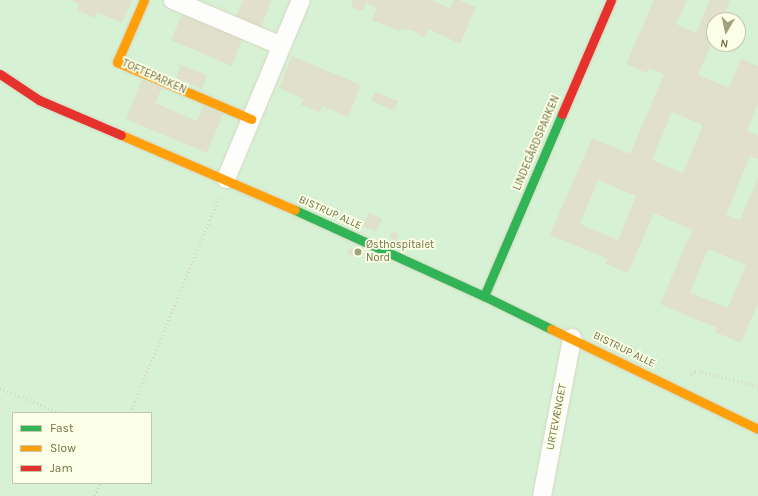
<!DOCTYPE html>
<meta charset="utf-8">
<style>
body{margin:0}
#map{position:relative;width:758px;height:496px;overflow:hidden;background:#f4f7e6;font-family:Karla,sans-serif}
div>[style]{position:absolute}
.green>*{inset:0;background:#d6f1d3}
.building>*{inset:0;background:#e0e0cb}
.round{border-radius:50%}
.path>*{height:2.5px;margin-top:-1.25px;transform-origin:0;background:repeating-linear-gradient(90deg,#d8d6c7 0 1px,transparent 0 4px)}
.roads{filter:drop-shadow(0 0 1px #d5d5c1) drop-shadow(0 0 1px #d5d5c1)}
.street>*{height:18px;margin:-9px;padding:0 9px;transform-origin:9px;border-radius:9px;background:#fdfefb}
.fast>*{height:9px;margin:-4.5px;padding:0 4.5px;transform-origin:4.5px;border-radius:4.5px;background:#30b455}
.slow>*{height:9px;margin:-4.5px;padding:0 4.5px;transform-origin:4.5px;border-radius:4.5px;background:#ff9f0a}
.jam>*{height:9px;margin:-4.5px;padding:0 4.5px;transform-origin:4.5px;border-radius:4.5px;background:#e5322d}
.dots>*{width:11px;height:11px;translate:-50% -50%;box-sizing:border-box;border:2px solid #fbffe7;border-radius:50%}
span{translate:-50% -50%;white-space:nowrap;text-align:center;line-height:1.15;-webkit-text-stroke:3.5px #fbffe7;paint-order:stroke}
.street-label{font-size:11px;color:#767245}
.poi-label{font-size:11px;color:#767245}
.left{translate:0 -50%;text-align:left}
.legend{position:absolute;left:12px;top:412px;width:140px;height:72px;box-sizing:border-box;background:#fbffe7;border:1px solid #c6c7a6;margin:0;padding:5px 7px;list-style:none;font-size:12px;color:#767245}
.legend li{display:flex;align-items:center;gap:8px;height:20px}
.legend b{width:20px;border:1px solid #c6c7a6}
.north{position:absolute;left:706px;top:12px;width:40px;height:40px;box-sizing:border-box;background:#fbffe7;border:1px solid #c6c7a6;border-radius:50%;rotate:189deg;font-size:11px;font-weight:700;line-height:16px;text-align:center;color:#767245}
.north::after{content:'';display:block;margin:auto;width:14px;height:18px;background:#a2a17d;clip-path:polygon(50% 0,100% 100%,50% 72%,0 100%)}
</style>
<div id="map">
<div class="green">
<div style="clip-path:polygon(evenodd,0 0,758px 0,758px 496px,0 496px,0 0,714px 20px,738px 20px,738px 44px,714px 44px,714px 20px,0 0,13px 413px,151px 413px,151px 483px,13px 483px,13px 413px)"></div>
</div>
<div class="building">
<div style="clip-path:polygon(69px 0,132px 0,122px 23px,97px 12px,95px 18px,77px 10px,79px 4px)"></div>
<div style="clip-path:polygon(243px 0,272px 0,261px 27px,236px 17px)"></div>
<div style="clip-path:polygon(352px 0,432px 0,450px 8px,454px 0,459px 0,476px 7px,460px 44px,429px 29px,426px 35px,422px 37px,414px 31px,404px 29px,400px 31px,372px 20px,377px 8px,366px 3px,364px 9px,360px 11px,353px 8px,351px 4px)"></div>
<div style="clip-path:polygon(evenodd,654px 0,687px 0,676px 24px,696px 33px,710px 0,730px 0,721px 20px,714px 20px,714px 37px,698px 75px,729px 88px,741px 59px,758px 66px,758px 103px,747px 131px,758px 135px,758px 159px,750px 156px,726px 215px,740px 220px,758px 177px,758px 303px,741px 343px,715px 332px,717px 328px,660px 304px,692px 230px,654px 213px,628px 273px,606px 264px,608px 259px,550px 235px,592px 138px,630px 154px,664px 74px,649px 68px,647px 73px,626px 64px,654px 0,672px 112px,703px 125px,683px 173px,652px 160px,672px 112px,654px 0,598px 180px,636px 196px,618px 240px,580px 224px,598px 180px,654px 0,708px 249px,746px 265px,728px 308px,690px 293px,708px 249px)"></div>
<div style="clip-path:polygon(182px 14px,223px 30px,222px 31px,242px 39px,232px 66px,171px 40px)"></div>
<div style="clip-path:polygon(292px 56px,361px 85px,348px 117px,322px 106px,320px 112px,301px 105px,304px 99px,279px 88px)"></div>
<div style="clip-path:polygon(181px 65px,207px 75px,202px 89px,176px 78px)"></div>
<div style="clip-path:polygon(142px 80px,162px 88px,155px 103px,197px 121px,203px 106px,223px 114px,207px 153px,126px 119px)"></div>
<div style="clip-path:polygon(375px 92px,398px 101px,394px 110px,371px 101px)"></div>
<div style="clip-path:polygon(369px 213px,382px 219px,376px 232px,363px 226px)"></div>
<div class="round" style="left:390px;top:232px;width:8px;height:8px"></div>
<div class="round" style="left:347.5px;top:247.5px;width:7px;height:7px"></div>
</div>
<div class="path">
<div style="left:691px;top:375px;width:6px;rotate:-45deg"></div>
<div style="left:695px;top:371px;width:7px;rotate:8deg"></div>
<div style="left:702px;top:372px;width:58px;rotate:14deg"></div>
<div style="left:0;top:388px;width:66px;rotate:22.3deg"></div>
<div style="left:130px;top:413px;width:234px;rotate:-67.6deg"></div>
<div style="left:95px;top:496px;width:14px;rotate:-69deg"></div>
</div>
<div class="roads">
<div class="street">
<div style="left:173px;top:0;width:118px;rotate:22.9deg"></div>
<div style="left:226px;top:179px;width:194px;rotate:-67.3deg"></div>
<div style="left:542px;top:496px;width:161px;rotate:-79.2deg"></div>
</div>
<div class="fast">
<div style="left:295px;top:210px;width:208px;rotate:24.5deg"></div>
<div style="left:484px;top:296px;width:75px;rotate:26.2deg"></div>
<div style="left:484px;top:296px;width:198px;rotate:-66.8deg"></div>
</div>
<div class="slow">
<div style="left:144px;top:0;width:68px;rotate:113.5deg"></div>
<div style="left:117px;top:62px;width:146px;rotate:23deg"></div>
<div style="left:121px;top:135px;width:189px;rotate:23.3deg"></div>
<div style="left:551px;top:329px;width:230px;rotate:25.8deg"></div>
</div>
<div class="jam">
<div style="left:0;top:74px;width:47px;rotate:33.7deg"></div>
<div style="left:39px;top:100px;width:89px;rotate:23.1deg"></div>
<div style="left:562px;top:114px;width:124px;rotate:-66.7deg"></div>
</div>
</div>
<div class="dots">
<div style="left:358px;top:252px;background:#a2a17d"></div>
</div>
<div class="street-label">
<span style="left:154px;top:77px;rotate:24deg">TOFTEPARKEN</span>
<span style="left:537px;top:143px;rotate:-67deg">LINDEGÅRDSPARKEN</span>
<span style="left:330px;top:213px;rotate:24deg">BISTRUP ALLE</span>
<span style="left:624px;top:350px;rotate:26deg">BISTRUP ALLE</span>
<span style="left:557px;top:417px;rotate:-79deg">URTEVÆNGET</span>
</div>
<div class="poi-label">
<span class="left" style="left:366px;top:252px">Østhospitalet<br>Nord</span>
</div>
<ul class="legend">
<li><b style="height:5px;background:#30b455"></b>Fast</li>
<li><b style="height:5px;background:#ff9f0a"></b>Slow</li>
<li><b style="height:5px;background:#e5322d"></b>Jam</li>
</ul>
<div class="north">N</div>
</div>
